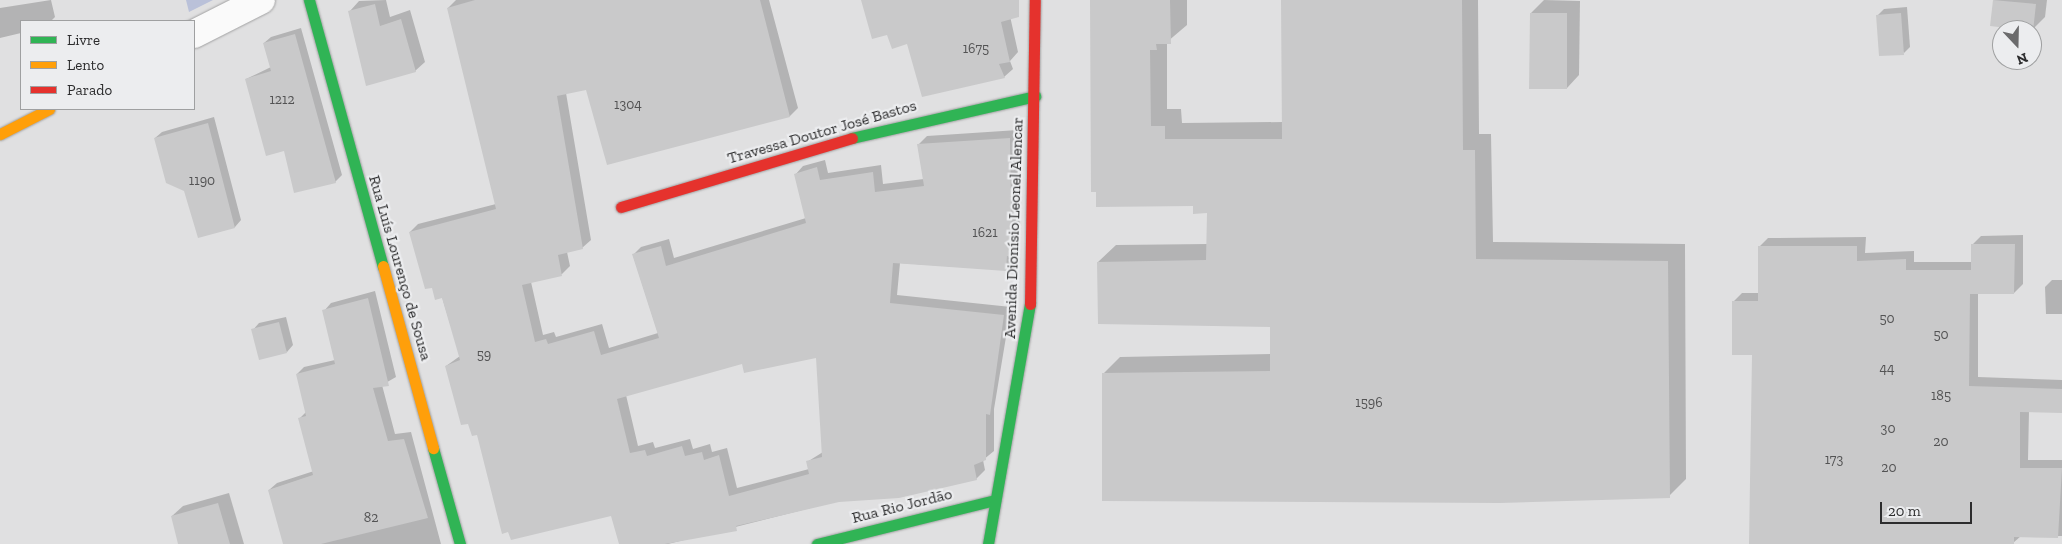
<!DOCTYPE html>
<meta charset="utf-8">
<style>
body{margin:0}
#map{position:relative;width:2062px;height:544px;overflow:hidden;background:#e0e0e1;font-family:"Zilla Slab",serif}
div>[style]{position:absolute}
.forest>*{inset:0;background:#bac1d9}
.shadow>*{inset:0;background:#0003}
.building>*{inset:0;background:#c9c9ca}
.roads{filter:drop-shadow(0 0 1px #a1a1a2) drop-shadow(0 0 1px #a1a1a2)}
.street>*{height:28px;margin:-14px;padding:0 14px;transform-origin:14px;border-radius:14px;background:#fafafa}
.fast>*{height:11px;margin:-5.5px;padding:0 5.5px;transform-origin:5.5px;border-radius:5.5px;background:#30b455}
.slow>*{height:11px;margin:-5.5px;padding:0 5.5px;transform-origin:5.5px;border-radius:5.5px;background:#ff9f0a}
.jam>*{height:11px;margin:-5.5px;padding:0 5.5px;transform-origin:5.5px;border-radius:5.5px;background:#e5322d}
span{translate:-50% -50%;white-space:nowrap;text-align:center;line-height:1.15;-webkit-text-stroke:4.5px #ecedef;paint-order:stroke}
.number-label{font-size:14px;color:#535354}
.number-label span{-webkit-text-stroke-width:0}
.street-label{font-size:16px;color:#2c2c2d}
.legend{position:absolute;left:20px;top:20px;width:175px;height:90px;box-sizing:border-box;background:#ecedef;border:1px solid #9fa0a1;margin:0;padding:6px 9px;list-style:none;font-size:15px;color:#2c2c2d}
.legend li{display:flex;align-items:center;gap:10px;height:25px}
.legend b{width:25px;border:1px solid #9fa0a1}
.north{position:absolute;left:1992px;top:20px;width:50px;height:50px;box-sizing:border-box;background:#ecedef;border:1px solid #9fa0a1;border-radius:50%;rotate:159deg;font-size:14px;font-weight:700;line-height:20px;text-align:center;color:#2c2c2d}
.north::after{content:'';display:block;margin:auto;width:18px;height:22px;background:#6b6b6c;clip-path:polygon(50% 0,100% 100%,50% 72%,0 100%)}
.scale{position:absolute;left:1880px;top:502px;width:92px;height:22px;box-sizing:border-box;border:2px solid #2c2c2d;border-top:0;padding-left:6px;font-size:15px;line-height:18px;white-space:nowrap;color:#2c2c2d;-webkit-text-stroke:4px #ecedef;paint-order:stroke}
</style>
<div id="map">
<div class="forest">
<div style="clip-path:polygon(186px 0,213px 0,189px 12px)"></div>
</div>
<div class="shadow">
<div style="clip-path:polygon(51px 0,55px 17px,51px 21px,21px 21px,21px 33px,0 38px,0 8px)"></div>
<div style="clip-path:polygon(386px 0,390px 17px,410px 10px,425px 62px,415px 71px,350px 11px,359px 1px)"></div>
<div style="clip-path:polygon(evenodd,456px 0,769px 0,798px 108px,790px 116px,608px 164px,587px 88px,566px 93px,591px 240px,582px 248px,567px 252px,570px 266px,562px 274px,531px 282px,543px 335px,554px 332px,556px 337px,602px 324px,609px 348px,658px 333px,633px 255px,641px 247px,669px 239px,674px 258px,806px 218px,795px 175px,803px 166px,825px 160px,828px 173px,881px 165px,883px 184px,924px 179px,919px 144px,927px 136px,1018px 130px,1020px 247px,1014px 262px,1006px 270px,900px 263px,897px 295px,1011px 307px,994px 409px,994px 451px,983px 460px,985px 470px,976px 479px,838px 501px,668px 544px,620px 544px,612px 514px,478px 434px,446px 366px,460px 356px,442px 297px,410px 232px,418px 224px,496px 204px,448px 8px,456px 0,818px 356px,823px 452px,807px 462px,809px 469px,737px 488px,727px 448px,712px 452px,710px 444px,693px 449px,690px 439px,655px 448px,653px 442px,638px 446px,626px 395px,743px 363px,818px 356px)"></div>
<div style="clip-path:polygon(862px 0,1015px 0,1010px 16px,1018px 52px,1010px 61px,1013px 69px,1004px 77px,908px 42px,888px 33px)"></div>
<div style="clip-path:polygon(1092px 0,1187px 0,1187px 25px,1167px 42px,1167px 109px,1181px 109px,1182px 123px,1283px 122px,1282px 0,1478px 0,1479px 134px,1491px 134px,1493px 242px,1685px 244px,1686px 479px,1669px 496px,1103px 374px,1120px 357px,1271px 354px,1271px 326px,1098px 262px,1116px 245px,1208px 244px,1208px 212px,1194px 204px,1098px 206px)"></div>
<div style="clip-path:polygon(1544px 0,1580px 1px,1579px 75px,1567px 88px,1531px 13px)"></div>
<div style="clip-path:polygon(1994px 0,2047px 0,2045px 17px,2032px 30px,1991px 25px)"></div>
<div style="clip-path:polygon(1907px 7px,1910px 47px,1904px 53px,1877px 16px,1884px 9px)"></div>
<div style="clip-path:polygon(301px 28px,342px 175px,335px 182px,285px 149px,246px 79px,271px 67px,264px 43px,271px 37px)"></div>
<div style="clip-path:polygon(214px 117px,241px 220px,235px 227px,199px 237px,185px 190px,155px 138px,162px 132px)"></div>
<div style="clip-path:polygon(2023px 235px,2023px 284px,2014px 293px,1978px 293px,1978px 377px,2062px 380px,2062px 411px,2029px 411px,2028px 460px,2062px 460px,2062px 536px,2021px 536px,2013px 543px,1750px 544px,1753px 354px,1733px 302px,1742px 293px,1759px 293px,1759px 247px,1768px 238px,1866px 237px,1865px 253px,1914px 251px,1914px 262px,1972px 262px,1972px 245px,1981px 236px)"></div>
<div style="clip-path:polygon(2052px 280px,2062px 280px,2062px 314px,2046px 314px,2045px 287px)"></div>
<div style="clip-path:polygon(375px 291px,396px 377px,382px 385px,395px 434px,411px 432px,441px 544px,284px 544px,269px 490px,277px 483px,314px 471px,300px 418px,306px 412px,297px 374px,304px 367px,335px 360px,324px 311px,331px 303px)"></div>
<div style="clip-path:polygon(286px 317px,293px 345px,287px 352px,253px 330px,259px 323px)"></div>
<div style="clip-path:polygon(229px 493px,244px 544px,180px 544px,172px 516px,183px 506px)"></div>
</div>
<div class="building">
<div style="clip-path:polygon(evenodd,475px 0,760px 0,790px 117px,607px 165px,586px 90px,557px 96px,583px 249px,558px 255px,562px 276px,522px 285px,535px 342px,546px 339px,548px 344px,594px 331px,601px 355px,659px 338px,632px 254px,661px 246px,666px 266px,806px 223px,794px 174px,817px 167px,820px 180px,873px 172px,875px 192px,924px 186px,917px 144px,1010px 138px,1012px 257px,1007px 256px,1006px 271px,893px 263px,890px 303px,1004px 315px,990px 415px,986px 414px,986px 460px,974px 465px,977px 480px,899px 498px,839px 502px,736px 526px,737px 531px,665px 544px,619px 544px,611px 516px,511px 540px,508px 532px,502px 534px,477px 435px,472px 436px,468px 424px,461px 425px,445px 366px,460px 360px,442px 298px,435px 300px,432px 288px,425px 289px,409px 232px,496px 209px,447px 8px,475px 0,816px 358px,822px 457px,806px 461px,809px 474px,729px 496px,719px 455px,704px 460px,702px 452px,685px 456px,682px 446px,647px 456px,645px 450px,630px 453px,617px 399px,742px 364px,744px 373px,816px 358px)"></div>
<div style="clip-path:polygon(861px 0,1019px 0,1019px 17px,1001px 22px,1010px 62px,999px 64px,1005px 78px,922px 97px,907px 44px,892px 49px,887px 35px,872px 39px)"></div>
<div style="clip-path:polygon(1090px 0,1170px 0,1171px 44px,1156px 44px,1157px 50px,1150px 50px,1151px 126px,1165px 126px,1165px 139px,1282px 139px,1281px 0,1462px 0,1463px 150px,1475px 150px,1476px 259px,1668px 261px,1670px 498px,1500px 503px,1102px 501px,1102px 373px,1270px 371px,1270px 327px,1098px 324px,1097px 262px,1206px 260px,1207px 213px,1193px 214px,1193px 206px,1096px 207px,1096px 192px,1091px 192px)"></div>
<div style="clip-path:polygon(1993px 0,2036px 4px,2033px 31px,1990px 26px)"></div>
<div style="clip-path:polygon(375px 4px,380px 26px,401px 19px,416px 72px,366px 86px,348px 11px)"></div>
<div style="clip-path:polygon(1530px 13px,1567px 13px,1567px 89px,1529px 89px)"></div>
<div style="clip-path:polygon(1901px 13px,1904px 55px,1879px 56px,1876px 15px)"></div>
<div style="clip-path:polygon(295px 34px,336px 183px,294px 193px,284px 151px,266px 156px,245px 79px,271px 71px,263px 43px)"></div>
<div style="clip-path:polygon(208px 123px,235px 228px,198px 238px,184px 191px,166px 183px,154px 138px)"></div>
<div style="clip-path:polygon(1971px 244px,2015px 244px,2014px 294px,1970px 294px,1969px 386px,2062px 389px,2062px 413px,2020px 412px,2020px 468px,2062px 468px,2058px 538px,2014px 537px,2014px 544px,1749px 544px,1752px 355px,1732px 355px,1732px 301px,1758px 301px,1758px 246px,1857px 246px,1857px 261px,1906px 259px,1906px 270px,1971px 270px)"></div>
<div style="clip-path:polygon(368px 298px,389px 386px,373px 388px,388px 441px,404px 439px,428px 518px,321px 544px,283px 544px,268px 490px,313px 475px,298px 418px,306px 416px,296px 374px,335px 364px,322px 310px)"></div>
<div style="clip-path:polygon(279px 322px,287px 353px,259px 360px,251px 329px)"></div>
<div style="clip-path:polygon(218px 503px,230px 544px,178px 544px,171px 516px)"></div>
</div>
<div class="roads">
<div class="street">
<div style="left:194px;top:34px;width:75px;rotate:-26.9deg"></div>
</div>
<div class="fast">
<div style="left:309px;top:0;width:276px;rotate:74.5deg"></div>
<div style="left:852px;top:138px;width:188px;rotate:-12.9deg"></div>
<div style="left:433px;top:448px;width:100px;rotate:74.3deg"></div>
<div style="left:817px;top:544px;width:183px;rotate:-13.9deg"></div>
<div style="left:988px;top:544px;width:244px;rotate:-80.1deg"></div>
</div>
<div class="slow">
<div style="left:0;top:134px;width:55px;rotate:-27deg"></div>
<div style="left:383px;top:266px;width:189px;rotate:74.6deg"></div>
</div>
<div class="jam">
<div style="left:621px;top:207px;width:241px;rotate:-16.6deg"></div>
<div style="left:1030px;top:304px;width:304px;rotate:-89.1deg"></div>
</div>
</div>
<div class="number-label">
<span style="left:976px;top:49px">1675</span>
<span style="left:282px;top:100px">1212</span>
<span style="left:628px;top:105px">1304</span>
<span style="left:202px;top:181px">1190</span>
<span style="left:985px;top:233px">1621</span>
<span style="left:1887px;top:319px">50</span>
<span style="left:1941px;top:335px">50</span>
<span style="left:484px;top:355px">59</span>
<span style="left:1887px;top:369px">44</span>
<span style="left:1941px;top:396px">185</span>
<span style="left:1369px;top:403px">1596</span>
<span style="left:1888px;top:429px">30</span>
<span style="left:1941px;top:442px">20</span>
<span style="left:1834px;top:460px">173</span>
<span style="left:1889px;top:468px">20</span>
<span style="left:371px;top:518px">82</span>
</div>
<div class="street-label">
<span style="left:822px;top:132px;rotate:-16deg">Travessa Doutor José Bastos</span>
<span style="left:1014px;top:228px;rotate:-88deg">Avenida Dionísio Leonel Alencar</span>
<span style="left:400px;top:268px;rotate:74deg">Rua Luís Lourenço de Sousa</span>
<span style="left:902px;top:506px;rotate:-14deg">Rua Rio Jordão</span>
</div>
<ul class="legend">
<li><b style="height:6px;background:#30b455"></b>Livre</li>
<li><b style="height:6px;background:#ff9f0a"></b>Lento</li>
<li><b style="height:6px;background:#e5322d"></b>Parado</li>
</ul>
<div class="north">N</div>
<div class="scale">20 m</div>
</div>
